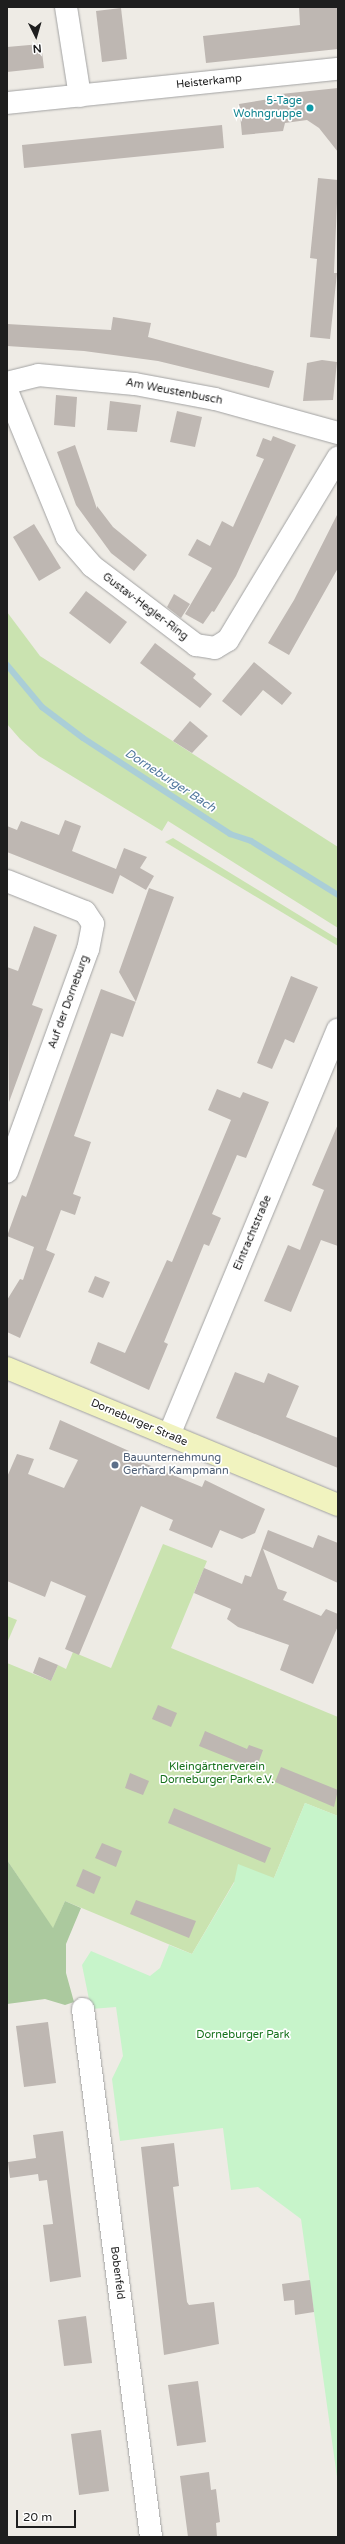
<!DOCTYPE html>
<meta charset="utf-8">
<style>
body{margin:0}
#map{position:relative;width:345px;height:2544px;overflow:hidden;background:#eeebe5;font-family:"Varela Round",sans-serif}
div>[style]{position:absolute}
.grass>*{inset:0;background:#cae3b0}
.forest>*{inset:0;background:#abc99e}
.park>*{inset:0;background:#c7f4ca}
.stream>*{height:6px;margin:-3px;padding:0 3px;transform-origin:3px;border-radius:3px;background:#aaced7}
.building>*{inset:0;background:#beb7b2}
.roads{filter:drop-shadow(0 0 1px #a2a2a2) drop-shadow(0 0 1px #a2a2a2)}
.street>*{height:22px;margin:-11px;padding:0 11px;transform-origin:11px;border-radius:11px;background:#fff}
.secondary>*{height:22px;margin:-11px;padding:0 11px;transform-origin:11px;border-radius:11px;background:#f1f3bf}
.dots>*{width:11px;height:11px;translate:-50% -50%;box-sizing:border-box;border:2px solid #fff;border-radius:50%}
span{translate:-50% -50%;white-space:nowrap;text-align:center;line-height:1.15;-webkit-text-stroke:3.5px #fff;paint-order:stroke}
.street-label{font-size:11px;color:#1e1e1e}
.culture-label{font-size:11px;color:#0d838f}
.right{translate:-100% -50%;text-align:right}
.service-label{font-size:11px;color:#4e5e75}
.left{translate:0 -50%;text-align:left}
.park-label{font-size:11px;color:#17721d}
.water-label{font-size:12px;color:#51789d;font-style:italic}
.frame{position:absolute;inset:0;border:8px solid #1e1e1e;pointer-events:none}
.north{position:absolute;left:16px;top:16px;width:40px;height:40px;-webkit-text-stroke:3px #fff;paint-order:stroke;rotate:175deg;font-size:11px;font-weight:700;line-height:16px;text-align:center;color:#1e1e1e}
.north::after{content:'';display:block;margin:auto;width:14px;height:18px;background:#1e1e1e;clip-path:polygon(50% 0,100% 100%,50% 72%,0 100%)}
.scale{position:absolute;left:16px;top:2510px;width:60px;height:18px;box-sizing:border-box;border:2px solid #1e1e1e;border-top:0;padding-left:5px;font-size:12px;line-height:14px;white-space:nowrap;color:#1e1e1e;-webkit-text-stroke:3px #fff;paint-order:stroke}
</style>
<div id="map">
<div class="grass">
<div style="clip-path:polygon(7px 612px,40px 656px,338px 847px,338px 928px,168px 821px,162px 831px,39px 756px,20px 739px,7px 724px)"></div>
<div style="clip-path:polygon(173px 838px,338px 939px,338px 946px,165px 842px)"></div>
<div style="clip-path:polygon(163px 1544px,207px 1561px,171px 1648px,338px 1717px,338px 1816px,305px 1803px,274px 1878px,234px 1882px,192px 1954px,65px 1901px,53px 1929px,7px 1860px,7px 1663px,51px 1681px,58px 1665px,66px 1669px,73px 1652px,111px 1668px)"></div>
<div style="clip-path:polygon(7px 1616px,17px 1620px,7px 1643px)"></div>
</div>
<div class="forest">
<div style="clip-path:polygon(7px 1860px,53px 1928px,65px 1901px,81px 1908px,66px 1944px,66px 1973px,74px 2002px,65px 2005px,45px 1999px,7px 2004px)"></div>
</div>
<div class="park">
<div style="clip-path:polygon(305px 1803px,338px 1816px,338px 2484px,301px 2219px,258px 2187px,231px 2190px,223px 2128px,120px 2141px,112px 2079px,123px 2056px,116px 2007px,91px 2009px,82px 1965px,91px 1951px,150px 1976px,160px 1968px,169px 1945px,192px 1954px,234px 1883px,238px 1864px,274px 1878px)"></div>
</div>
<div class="stream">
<div style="left:7px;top:665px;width:55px;rotate:50.2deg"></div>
<div style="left:42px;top:707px;width:51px;rotate:37.1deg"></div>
<div style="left:83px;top:738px;width:176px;rotate:33.1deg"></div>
<div style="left:230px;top:834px;width:22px;rotate:18deg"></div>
<div style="left:251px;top:841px;width:102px;rotate:31.8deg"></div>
</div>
<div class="building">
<div style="clip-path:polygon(299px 7px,338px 7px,338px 49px,206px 63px,203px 36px,300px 25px)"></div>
<div style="clip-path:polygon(121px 8px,127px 59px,102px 62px,96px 11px)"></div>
<div style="clip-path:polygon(41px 44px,44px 68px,7px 72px,7px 47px)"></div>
<div style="clip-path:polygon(338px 88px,338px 152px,319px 128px,307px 120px,285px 123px,283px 131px,242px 135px,239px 104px,281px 97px,281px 94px)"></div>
<div style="clip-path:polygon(222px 125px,224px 148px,24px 168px,22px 145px)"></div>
<div style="clip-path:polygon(318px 178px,338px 180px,334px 273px,337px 273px,330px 339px,310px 337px,317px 259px,310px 258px)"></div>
<div style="clip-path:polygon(113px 317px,151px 323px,148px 337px,274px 371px,269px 388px,158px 361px,84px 351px,7px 346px,7px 324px,111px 330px)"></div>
<div style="clip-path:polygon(322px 360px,337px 362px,333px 400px,303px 401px,307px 363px)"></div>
<div style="clip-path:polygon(56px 395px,77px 397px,75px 427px,54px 425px)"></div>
<div style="clip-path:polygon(110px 401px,141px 405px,137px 432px,107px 430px)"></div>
<div style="clip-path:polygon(177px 411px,202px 417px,195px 447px,170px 442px)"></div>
<div style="clip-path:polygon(273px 436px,296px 445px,236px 576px,214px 612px,212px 611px,203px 624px,185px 614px,212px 568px,188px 555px,197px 539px,210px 546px,222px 521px,233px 527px,264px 459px,256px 456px,263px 438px,271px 441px)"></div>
<div style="clip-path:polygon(75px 445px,97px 509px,97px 506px,113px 527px,147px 555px,134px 571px,111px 553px,76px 505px,57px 452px)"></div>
<div style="clip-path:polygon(338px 513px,338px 568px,289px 655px,268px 643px,294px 600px)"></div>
<div style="clip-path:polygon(34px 524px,61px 568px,39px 581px,13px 537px)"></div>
<div style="clip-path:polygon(86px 591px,127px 622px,110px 644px,69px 613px)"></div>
<div style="clip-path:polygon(174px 594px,190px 604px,181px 618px,167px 607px)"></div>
<div style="clip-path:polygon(155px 643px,196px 674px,193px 678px,212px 694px,200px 708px,140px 663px)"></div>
<div style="clip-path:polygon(254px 662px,292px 693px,282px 705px,263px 690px,241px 716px,222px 701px)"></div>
<div style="clip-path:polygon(190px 721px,208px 736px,192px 753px,173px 741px)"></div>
<div style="clip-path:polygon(65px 820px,81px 826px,72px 851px,116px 869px,124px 848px,147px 857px,140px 868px,154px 876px,146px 890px,120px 875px,113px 894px,7px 852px,7px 826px,17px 830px,21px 821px,59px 835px)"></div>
<div style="clip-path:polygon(149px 888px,174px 897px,123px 1037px,111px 1033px,74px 1136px,91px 1142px,73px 1194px,81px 1197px,75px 1215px,61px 1210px,46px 1250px,55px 1254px,20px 1338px,7px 1332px,7px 1300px,20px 1279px,23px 1280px,34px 1247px,7px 1236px,22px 1195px,26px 1197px,101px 989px,136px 1002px,119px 972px)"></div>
<div style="clip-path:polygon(34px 926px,57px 935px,32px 1005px,43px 1009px,9px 1102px,7px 967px,18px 971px)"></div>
<div style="clip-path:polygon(291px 976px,318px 987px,294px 1043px,285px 1039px,272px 1069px,257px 1063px)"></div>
<div style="clip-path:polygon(217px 1089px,240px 1098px,243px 1092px,269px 1102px,246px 1158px,237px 1155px,212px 1214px,221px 1218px,209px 1246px,204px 1244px,164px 1342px,168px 1344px,149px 1390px,90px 1363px,98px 1342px,125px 1353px,167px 1260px,172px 1262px,231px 1120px,208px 1110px)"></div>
<div style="clip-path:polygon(338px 1124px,338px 1246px,321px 1240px,291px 1312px,264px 1301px,288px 1245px,300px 1250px,324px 1190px,312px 1185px)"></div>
<div style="clip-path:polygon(95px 1276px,110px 1282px,103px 1298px,88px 1292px)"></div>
<div style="clip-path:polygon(235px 1372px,264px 1383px,268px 1373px,299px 1386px,286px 1417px,338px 1438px,338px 1468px,216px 1418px)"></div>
<div style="clip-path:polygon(60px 1420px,129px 1451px,127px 1456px,202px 1487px,205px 1480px,265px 1509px,255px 1533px,242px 1539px,220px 1530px,212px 1548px,169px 1530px,173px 1520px,141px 1506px,79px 1655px,65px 1649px,86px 1596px,51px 1581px,45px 1597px,7px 1581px,7px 1477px,17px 1454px,34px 1459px,28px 1474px,64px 1488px,78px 1460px,49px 1449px)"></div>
<div style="clip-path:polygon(268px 1530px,313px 1548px,318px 1535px,338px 1543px,338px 1583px,263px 1549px,278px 1589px,287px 1592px,283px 1600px,321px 1616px,326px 1609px,338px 1614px,338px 1626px,313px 1684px,280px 1670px,289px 1645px,238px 1627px,227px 1619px,231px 1609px,194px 1593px,204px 1568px,242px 1584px,245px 1575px,251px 1577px)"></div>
<div style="clip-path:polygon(39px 1657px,58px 1665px,51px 1681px,33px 1673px)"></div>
<div style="clip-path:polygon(158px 1705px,177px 1713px,171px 1727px,152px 1719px)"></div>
<div style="clip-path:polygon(205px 1731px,247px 1749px,249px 1745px,263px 1750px,256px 1769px,199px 1746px)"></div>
<div style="clip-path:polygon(281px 1767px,338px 1790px,334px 1807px,275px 1782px)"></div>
<div style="clip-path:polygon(130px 1773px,149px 1781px,143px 1795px,125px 1788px)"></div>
<div style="clip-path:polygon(174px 1808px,271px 1848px,265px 1863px,168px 1823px)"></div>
<div style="clip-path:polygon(102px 1843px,122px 1851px,116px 1867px,95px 1858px)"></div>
<div style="clip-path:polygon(83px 1869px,101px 1877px,94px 1894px,76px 1886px)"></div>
<div style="clip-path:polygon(136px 1900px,196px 1921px,189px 1938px,130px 1914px)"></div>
<div style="clip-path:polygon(48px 2022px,56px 2083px,24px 2087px,16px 2026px)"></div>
<div style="clip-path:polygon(63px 2131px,81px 2277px,50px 2282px,43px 2225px,53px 2224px,47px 2180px,39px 2181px,38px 2174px,10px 2178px,8px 2162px,36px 2158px,33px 2135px)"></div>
<div style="clip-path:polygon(174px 2143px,179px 2186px,173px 2187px,187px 2302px,189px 2305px,214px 2302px,219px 2344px,164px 2355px,141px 2147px)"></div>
<div style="clip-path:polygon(310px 2280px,314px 2312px,295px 2315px,294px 2300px,284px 2301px,282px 2284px)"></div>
<div style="clip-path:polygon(86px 2316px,92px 2363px,64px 2366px,58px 2320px)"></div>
<div style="clip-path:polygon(198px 2381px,206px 2442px,177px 2446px,168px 2385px)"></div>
<div style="clip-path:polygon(101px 2430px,109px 2491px,79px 2495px,71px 2434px)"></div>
<div style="clip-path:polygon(209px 2472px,211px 2490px,216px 2489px,220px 2522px,216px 2523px,217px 2537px,188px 2537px,180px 2476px)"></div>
</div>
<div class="roads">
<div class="street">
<div style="left:66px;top:7px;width:90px;rotate:81.1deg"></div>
<div style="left:7px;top:103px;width:333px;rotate:-5.9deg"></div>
<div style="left:7px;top:383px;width:32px;rotate:-14deg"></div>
<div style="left:38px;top:375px;width:97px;rotate:5.3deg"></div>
<div style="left:135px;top:384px;width:81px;rotate:10.6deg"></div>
<div style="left:215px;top:399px;width:128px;rotate:15.5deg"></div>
<div style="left:7px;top:391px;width:158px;rotate:67.7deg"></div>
<div style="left:67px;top:537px;width:38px;rotate:49deg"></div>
<div style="left:92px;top:566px;width:131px;rotate:37.2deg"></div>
<div style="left:196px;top:645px;width:19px;rotate:9deg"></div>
<div style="left:215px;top:648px;width:15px;rotate:-32deg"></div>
<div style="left:228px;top:640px;width:213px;rotate:-58.9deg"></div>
<div style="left:7px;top:881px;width:84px;rotate:21.7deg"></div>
<div style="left:85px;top:912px;width:14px;rotate:56deg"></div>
<div style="left:93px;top:924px;width:25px;rotate:101deg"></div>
<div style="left:88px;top:949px;width:237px;rotate:110deg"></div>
<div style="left:169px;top:1435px;width:439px;rotate:-67.4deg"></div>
<div style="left:83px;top:2009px;width:532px;rotate:82.66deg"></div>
</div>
<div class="secondary">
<div style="left:7px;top:1368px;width:358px;rotate:22.5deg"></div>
</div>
</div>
<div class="dots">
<div style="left:310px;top:108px;background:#0f9aa8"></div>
<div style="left:115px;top:1465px;background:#5c6f8a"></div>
</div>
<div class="street-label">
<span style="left:209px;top:82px;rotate:-6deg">Heisterkamp</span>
<span style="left:174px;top:392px;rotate:11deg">Am Weustenbusch</span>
<span style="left:145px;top:607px;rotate:37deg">Gustav-Hegler-Ring</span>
<span style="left:69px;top:1002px;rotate:-70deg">Auf der Dorneburg</span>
<span style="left:253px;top:1233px;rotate:-67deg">Eintrachtstraße</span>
<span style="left:139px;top:1423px;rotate:23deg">Dorneburger Straße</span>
<span style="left:117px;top:2273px;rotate:83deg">Bobenfeld</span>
</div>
<div class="culture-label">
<span class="right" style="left:302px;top:108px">5-Tage<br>Wohngruppe</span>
</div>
<div class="service-label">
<span class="left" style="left:123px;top:1465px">Bauunternehmung<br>Gerhard Kampmann</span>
</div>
<div class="park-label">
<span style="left:217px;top:1774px">Kleingärtnerverein<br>Dorneburger Park e.V.</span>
<span style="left:243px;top:2035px">Dorneburger Park</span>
</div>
<div class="water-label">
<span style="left:170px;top:781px;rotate:33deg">Dorneburger Bach</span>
</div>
<div class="frame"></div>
<div class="north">N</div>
<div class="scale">20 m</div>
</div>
